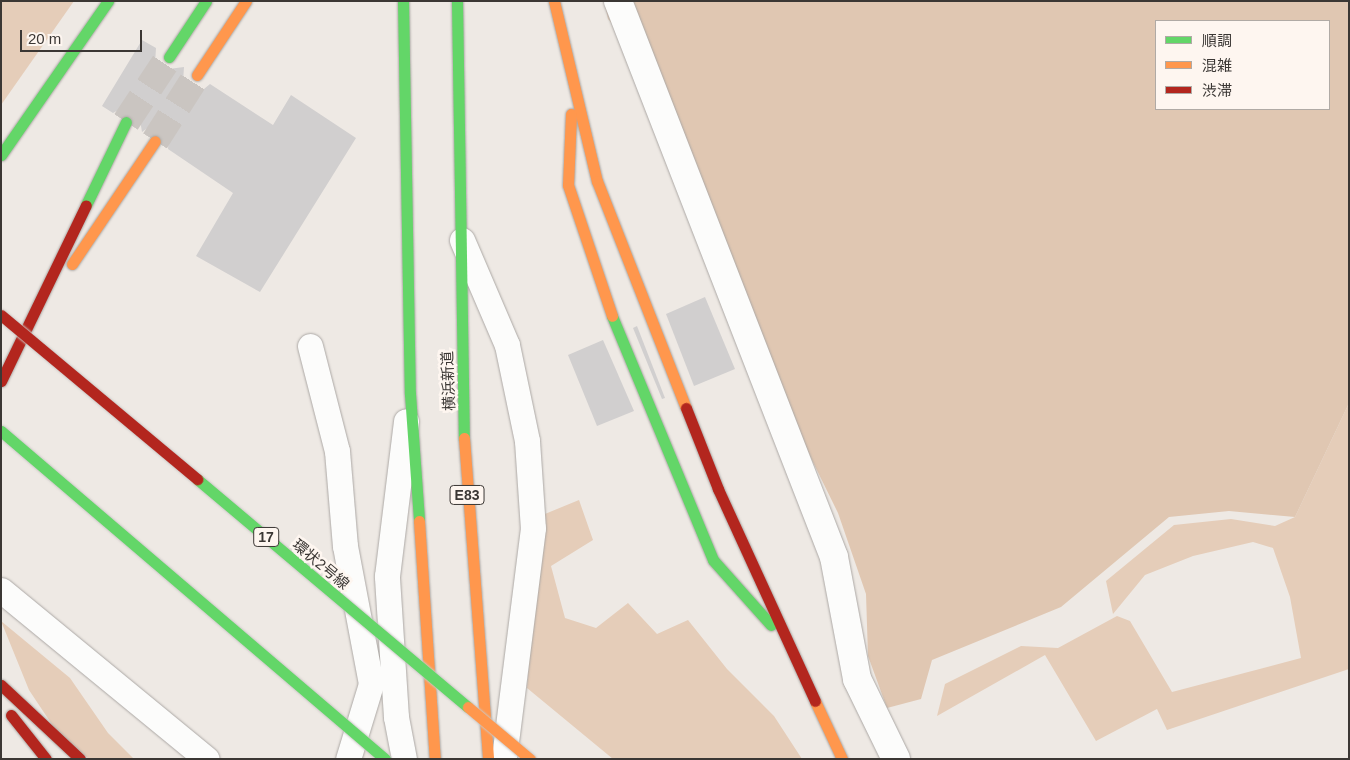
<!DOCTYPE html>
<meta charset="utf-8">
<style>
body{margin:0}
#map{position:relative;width:1350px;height:760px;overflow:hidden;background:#eee9e4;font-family:Arial,"Noto Sans JP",sans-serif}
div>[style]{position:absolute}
.green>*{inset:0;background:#e5cdb9}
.forest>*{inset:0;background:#e0c7b2}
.building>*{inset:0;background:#d1cfcf}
.highway-tunnel>*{height:28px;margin-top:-14px;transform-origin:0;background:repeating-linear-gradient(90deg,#cac5c1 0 28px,transparent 0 42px)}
.roads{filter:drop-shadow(0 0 1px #aca8a5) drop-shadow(0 0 1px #aca8a5)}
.lane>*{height:25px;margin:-12.5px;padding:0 12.5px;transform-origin:12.5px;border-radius:12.5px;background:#fcfcfb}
.street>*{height:28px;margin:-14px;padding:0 14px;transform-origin:14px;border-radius:14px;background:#fcfcfb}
.fast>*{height:11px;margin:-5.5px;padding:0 5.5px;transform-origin:5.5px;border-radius:5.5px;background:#63d668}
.slow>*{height:11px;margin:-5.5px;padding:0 5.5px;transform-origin:5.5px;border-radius:5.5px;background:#ff974d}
.jam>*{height:11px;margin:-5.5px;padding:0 5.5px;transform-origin:5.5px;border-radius:5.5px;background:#b3261e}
.bridges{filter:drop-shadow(0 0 1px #cac7c5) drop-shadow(0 0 1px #cac7c5)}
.fast-bridge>*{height:11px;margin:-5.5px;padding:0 5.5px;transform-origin:5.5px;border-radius:5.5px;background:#63d668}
.slow-bridge>*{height:11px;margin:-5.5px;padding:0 5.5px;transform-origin:5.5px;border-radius:5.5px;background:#ff974d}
.jam-bridge>*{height:11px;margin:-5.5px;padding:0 5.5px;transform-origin:5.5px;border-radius:5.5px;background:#b3261e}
span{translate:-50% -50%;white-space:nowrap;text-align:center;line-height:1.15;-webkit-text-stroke:5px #fef6f0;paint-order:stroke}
.shield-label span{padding:1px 4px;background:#fef6f0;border:1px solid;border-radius:4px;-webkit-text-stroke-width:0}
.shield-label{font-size:14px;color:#3b3734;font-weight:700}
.street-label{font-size:15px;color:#3b3734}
.frame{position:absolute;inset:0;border:2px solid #3b3734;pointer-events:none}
.legend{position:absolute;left:1155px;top:20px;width:175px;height:90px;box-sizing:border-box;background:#fef6f0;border:1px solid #b0aaa5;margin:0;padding:6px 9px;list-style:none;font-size:15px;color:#3b3734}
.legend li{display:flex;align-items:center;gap:10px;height:25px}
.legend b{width:25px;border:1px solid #b0aaa5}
.scale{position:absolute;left:20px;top:30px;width:122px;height:22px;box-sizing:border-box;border:2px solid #3b3734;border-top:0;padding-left:6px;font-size:15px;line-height:18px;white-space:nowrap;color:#3b3734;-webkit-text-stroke:4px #fef6f0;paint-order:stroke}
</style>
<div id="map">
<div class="green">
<div style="clip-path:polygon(1px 1px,74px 1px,1px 105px)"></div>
<div style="clip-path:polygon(1349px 403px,1349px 669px,1167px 730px,1157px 709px,1096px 741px,1045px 655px,937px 716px,945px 684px,1021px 646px,1058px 648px,1117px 616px,1130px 621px,1172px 692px,1301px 658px,1290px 597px,1273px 548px,1253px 542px,1193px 556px,1145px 575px,1113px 614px,1106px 581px,1174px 525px,1231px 519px,1275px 526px,1295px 517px)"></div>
<div style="clip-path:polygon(579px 500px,593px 540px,551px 566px,565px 618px,596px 628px,628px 603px,657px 634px,688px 620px,727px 669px,774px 716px,802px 759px,613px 759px,527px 688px,540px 516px)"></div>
<div style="clip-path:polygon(1px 621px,70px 678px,108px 733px,134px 759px,89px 759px,55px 729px,29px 690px)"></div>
</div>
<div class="forest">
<div style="clip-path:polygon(evenodd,604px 1px,1349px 1px,1349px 403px,1295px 517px,1229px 511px,1169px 517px,1061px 607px,932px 660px,921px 699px,887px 708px,868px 656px,866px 594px,838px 513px,778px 391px,653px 70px,608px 19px,604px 1px,1156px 21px,1329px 21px,1329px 109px,1156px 109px,1156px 21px)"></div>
</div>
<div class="building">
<div style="clip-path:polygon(142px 40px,156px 48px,155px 64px,161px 70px,184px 67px,183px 82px,189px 88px,204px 89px,210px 84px,273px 125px,291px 95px,356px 138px,260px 292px,196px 256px,233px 193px,168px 149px,169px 135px,163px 128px,149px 127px,142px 132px,139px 114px,133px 108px,124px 107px,113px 113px,102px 106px)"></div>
<div style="clip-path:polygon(705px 297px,735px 369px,694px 386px,666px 314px)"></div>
<div style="clip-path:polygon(637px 326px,665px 398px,662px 399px,633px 328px)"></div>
<div style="clip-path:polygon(603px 340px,634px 411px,597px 426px,568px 355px)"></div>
</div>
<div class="highway-tunnel">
<div style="left:126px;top:122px;width:78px;rotate:-56.5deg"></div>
<div style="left:155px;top:141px;width:78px;rotate:-57.5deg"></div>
</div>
<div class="roads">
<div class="lane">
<div style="left:462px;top:240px;width:114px;rotate:66.8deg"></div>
<div style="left:507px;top:345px;width:98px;rotate:78.2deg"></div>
<div style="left:527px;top:441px;width:87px;rotate:86.1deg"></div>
<div style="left:533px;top:528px;width:233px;rotate:97.2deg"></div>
<div style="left:310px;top:346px;width:108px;rotate:75.6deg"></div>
<div style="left:337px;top:451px;width:95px;rotate:85.2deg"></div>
<div style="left:345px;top:546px;width:140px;rotate:79.3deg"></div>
<div style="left:371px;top:684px;width:78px;rotate:107deg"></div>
<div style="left:1px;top:590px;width:266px;rotate:39.4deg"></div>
<div style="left:404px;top:759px;width:43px;rotate:-100.8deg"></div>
<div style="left:396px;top:717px;width:141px;rotate:-93.7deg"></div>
<div style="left:387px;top:576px;width:156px;rotate:-83deg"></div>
</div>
<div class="street">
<div style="left:618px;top:1px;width:596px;rotate:68.77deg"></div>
<div style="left:834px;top:557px;width:124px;rotate:79.3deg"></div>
<div style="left:857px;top:679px;width:89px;rotate:64deg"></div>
</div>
<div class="fast">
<div style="left:403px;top:1px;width:393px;rotate:89deg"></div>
<div style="left:410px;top:394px;width:127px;rotate:85.9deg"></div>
<div style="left:457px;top:1px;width:437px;rotate:89.1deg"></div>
<div style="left:169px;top:57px;width:67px;rotate:-56.5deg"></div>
<div style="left:1px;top:155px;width:188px;rotate:-55.2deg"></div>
<div style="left:86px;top:205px;width:92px;rotate:-64.3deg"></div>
<div style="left:612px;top:316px;width:264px;rotate:67.5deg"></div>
<div style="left:713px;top:560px;width:87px;rotate:48.3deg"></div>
</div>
<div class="slow">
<div style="left:554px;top:1px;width:185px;rotate:76.6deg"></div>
<div style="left:597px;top:181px;width:244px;rotate:68.6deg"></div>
<div style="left:197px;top:75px;width:89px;rotate:-56.5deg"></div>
<div style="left:571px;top:114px;width:71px;rotate:92.4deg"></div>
<div style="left:568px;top:185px;width:138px;rotate:71.4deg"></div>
<div style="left:72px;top:264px;width:148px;rotate:-56deg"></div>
<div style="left:464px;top:438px;width:322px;rotate:85.7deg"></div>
<div style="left:419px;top:521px;width:239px;rotate:86.2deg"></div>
<div style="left:815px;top:701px;width:64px;rotate:65deg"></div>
</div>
<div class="jam">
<div style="left:1px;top:381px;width:195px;rotate:-64.2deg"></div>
<div style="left:686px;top:408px;width:87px;rotate:68.4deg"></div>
<div style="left:718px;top:489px;width:233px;rotate:65.4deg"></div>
<div style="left:1px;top:685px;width:108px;rotate:43.1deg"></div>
<div style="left:11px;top:715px;width:56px;rotate:51.5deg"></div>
</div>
</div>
<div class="bridges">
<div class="fast-bridge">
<div style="left:1px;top:431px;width:505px;rotate:40.5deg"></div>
<div style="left:197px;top:479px;width:354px;rotate:40.1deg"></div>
</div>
<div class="slow-bridge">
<div style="left:468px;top:707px;width:81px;rotate:40deg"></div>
</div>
<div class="jam-bridge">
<div style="left:1px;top:315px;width:256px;rotate:39.9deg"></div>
</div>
</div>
<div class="shield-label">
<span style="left:467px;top:495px">E83</span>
<span style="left:266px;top:537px">17</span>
</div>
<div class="street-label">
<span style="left:448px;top:381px;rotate:-92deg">横浜新道</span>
<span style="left:321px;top:564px;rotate:40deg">環状2号線</span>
</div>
<div class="frame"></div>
<ul class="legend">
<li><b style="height:6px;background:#63d668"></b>順調</li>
<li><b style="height:6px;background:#ff974d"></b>混雑</li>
<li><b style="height:6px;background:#b3261e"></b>渋滞</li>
</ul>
<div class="scale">20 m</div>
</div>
